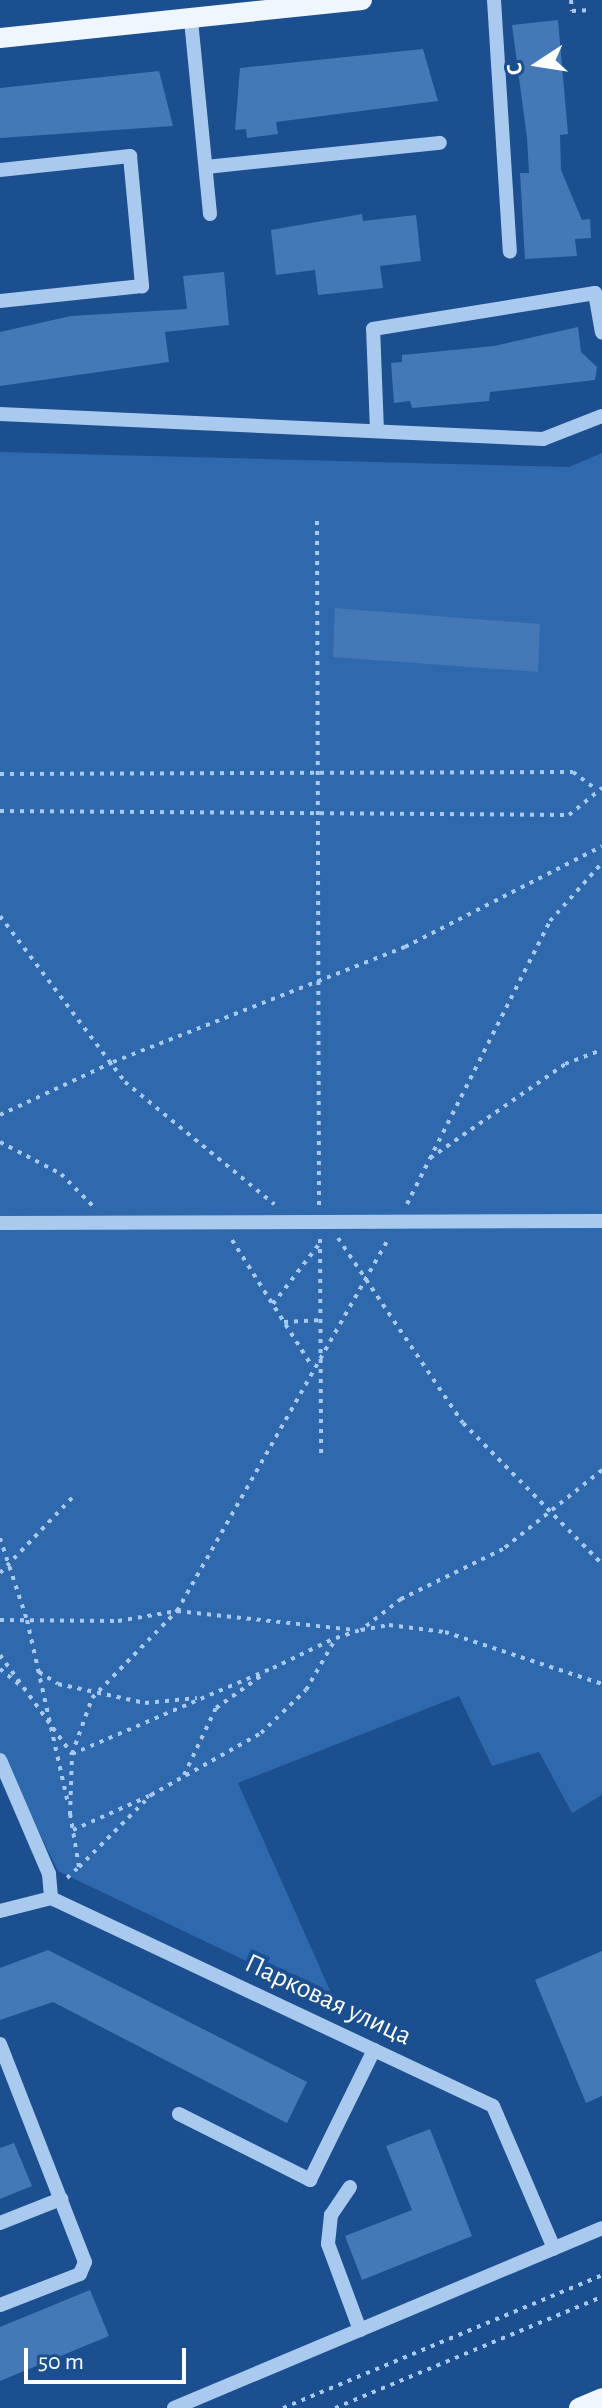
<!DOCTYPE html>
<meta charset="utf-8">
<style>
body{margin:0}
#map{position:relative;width:602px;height:2408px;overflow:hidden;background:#1b4f8f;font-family:"Alegreya Sans",sans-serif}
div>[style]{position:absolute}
.green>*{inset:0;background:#2e69ad}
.building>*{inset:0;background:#4478b7}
.path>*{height:4px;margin-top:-2px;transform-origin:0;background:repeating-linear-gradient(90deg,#a9c9ee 0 4px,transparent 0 10px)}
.minor>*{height:14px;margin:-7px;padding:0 7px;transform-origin:7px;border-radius:7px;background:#a9c9ee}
.major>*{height:20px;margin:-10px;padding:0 10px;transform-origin:10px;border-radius:10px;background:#f0f6ff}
span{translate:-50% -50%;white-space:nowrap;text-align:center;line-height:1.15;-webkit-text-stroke:8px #1b4f8f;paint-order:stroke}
.street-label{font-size:28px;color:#fff}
.north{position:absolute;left:498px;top:24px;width:80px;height:80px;-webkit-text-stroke:6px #1b4f8f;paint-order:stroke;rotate:258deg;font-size:22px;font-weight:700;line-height:32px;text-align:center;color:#fff}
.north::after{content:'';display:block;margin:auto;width:28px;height:36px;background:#fff;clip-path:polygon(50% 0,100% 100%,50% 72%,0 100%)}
.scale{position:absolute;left:24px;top:2348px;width:162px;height:36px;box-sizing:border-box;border:4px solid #fff;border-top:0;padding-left:10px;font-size:24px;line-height:28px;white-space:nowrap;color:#fff;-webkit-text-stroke:6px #1b4f8f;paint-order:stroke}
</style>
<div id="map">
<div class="green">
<div style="clip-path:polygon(0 452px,569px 467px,602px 453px,602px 1795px,572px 1813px,539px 1752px,492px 1766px,459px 1696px,238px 1783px,336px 2004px,58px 1871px,0 1753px)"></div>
</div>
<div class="building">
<div style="clip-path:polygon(558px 20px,568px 134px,560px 135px,561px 170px,582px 220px,590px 219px,591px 238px,575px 239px,577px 256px,525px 259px,520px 173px,529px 173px,527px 138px,512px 25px)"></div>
<div style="clip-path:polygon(423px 49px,438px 101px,276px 122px,278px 134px,247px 138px,246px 129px,235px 130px,240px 68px)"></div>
<div style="clip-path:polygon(159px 71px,173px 126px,0 138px,0 88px)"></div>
<div style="clip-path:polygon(362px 214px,363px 221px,416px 215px,421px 261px,380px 266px,383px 288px,318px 295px,315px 270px,276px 275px,271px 230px)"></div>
<div style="clip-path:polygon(224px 272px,229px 325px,165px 332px,169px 362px,0 386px,0 332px,71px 316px,187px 309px,183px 276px)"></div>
<div style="clip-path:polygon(578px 327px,581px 352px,597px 367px,595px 380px,490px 392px,489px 401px,412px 408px,410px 401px,394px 403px,391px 363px,402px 362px,402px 355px,494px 346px)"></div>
<div style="clip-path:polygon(335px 608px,540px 624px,538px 672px,333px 657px)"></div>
<div style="clip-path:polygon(48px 1950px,307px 2082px,287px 2123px,53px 2002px,0 2020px,0 1968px)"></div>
<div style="clip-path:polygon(602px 1951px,602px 2096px,586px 2103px,535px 1980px)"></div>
<div style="clip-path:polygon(430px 2129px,472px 2236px,362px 2280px,345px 2236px,412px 2210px,386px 2146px)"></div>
<div style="clip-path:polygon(14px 2143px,32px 2186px,0 2199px,0 2148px)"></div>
<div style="clip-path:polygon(90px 2290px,109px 2336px,0 2381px,0 2327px)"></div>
</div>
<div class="path">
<div style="left:571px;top:0;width:11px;rotate:85deg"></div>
<div style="left:572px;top:11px;width:20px;rotate:-3deg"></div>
<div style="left:317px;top:521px;width:686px;rotate:89.83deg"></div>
<div style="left:0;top:774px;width:573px;rotate:-0.2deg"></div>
<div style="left:573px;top:772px;width:26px;rotate:37deg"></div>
<div style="left:0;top:811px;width:569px;rotate:0.4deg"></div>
<div style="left:569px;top:815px;width:43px;rotate:-39.3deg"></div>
<div style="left:0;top:916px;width:208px;rotate:53deg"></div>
<div style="left:125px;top:1082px;width:193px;rotate:39.3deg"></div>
<div style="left:0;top:1115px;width:125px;rotate:-25.1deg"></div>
<div style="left:113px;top:1062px;width:314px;rotate:-21.5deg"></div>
<div style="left:405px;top:947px;width:221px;rotate:-27.1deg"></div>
<div style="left:0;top:1142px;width:69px;rotate:27.7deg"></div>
<div style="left:61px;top:1174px;width:45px;rotate:45deg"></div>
<div style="left:430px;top:1158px;width:165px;rotate:-34.8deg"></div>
<div style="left:565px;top:1064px;width:40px;rotate:-21deg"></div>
<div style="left:407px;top:1204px;width:317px;rotate:-63.2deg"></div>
<div style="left:550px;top:921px;width:78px;rotate:-48.1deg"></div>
<div style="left:338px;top:1238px;width:223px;rotate:56deg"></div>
<div style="left:463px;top:1423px;width:198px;rotate:45.4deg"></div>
<div style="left:320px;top:1239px;width:218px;rotate:89.7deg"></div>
<div style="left:232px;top:1240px;width:149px;rotate:57.6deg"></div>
<div style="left:273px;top:1304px;width:77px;rotate:-52.4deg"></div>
<div style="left:284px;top:1322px;width:38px;rotate:-3deg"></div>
<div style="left:602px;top:1470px;width:127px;rotate:141.4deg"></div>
<div style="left:503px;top:1549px;width:114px;rotate:153.9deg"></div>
<div style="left:401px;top:1599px;width:51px;rotate:142.2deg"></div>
<div style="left:361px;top:1630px;width:28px;rotate:-10deg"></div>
<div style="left:389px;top:1625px;width:56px;rotate:7.1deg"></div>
<div style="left:445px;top:1632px;width:165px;rotate:18.3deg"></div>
<div style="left:0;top:1538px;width:86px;rotate:71.8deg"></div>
<div style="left:27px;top:1620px;width:189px;rotate:77.4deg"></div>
<div style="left:0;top:1573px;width:104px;rotate:-46.2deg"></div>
<div style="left:0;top:1620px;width:118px;rotate:0.5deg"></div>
<div style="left:118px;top:1621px;width:60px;rotate:-9.6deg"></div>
<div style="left:177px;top:1611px;width:180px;rotate:6.1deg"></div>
<div style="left:0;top:1655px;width:122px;rotate:54deg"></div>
<div style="left:72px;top:1754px;width:219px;rotate:-23.2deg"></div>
<div style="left:273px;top:1668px;width:67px;rotate:-25.8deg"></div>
<div style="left:0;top:1669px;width:27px;rotate:39deg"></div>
<div style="left:39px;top:1672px;width:22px;rotate:32deg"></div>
<div style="left:58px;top:1684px;width:89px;rotate:12.3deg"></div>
<div style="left:145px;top:1703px;width:52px;rotate:-5.5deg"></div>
<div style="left:184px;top:1775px;width:74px;rotate:-64.5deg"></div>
<div style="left:216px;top:1708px;width:60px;rotate:-35.5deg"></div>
<div style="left:70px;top:1815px;width:61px;rotate:-88.1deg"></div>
<div style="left:72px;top:1754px;width:59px;rotate:-70.3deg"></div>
<div style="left:92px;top:1698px;width:122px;rotate:-45.7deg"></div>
<div style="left:177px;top:1611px;width:427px;rotate:-60.4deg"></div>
<div style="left:73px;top:1830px;width:83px;rotate:-24.1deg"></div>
<div style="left:79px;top:1867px;width:102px;rotate:-45deg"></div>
<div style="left:151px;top:1795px;width:126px;rotate:-29.4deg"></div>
<div style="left:261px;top:1733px;width:62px;rotate:-43.7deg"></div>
<div style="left:306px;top:1690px;width:60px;rotate:-60deg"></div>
<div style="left:336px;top:1638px;width:26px;rotate:-18deg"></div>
<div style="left:67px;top:1878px;width:16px;rotate:-43deg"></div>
<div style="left:79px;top:1867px;width:55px;rotate:-99.5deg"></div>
<div style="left:283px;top:2408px;width:346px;rotate:-22.6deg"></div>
<div style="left:335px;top:2408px;width:289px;rotate:-22.6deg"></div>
</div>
<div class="minor">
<div style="left:494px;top:0;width:252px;rotate:86.4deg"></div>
<div style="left:191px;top:20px;width:195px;rotate:84.4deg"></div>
<div style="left:206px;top:167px;width:235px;rotate:-5.9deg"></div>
<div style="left:0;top:170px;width:131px;rotate:-6.1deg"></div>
<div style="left:130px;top:156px;width:131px;rotate:84.7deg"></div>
<div style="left:142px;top:286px;width:143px;rotate:174deg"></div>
<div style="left:0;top:414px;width:544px;rotate:2.64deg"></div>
<div style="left:543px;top:439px;width:63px;rotate:-21.3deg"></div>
<div style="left:377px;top:431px;width:102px;rotate:-92.2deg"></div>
<div style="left:373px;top:329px;width:225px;rotate:-9.2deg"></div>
<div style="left:595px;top:293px;width:40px;rotate:80deg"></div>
<div style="left:0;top:1223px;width:602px;rotate:-0.19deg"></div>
<div style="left:0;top:1760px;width:124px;rotate:66.7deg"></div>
<div style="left:49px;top:1874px;width:24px;rotate:85deg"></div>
<div style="left:0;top:1911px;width:53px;rotate:-14.3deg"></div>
<div style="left:51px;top:1898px;width:488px;rotate:25.2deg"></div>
<div style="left:493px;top:2106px;width:155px;rotate:66.8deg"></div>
<div style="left:0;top:2044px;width:234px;rotate:68.7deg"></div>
<div style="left:85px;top:2262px;width:13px;rotate:113deg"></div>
<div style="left:80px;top:2274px;width:86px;rotate:158.8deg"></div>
<div style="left:179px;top:2114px;width:147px;rotate:26.7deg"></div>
<div style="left:310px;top:2180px;width:145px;rotate:-63.8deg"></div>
<div style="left:350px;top:2187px;width:34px;rotate:124deg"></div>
<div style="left:331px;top:2215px;width:29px;rotate:96deg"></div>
<div style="left:328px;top:2244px;width:92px;rotate:69.6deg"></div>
<div style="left:0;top:2223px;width:66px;rotate:-21.5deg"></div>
<div style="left:174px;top:2408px;width:464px;rotate:-22.8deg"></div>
</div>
<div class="major">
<div style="left:0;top:38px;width:364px;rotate:-6deg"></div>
<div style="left:579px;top:2408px;width:25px;rotate:-23deg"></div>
</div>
<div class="street-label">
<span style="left:328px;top:2000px;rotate:25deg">Парковая улица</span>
</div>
<div class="north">С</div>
<div class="scale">50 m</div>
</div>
